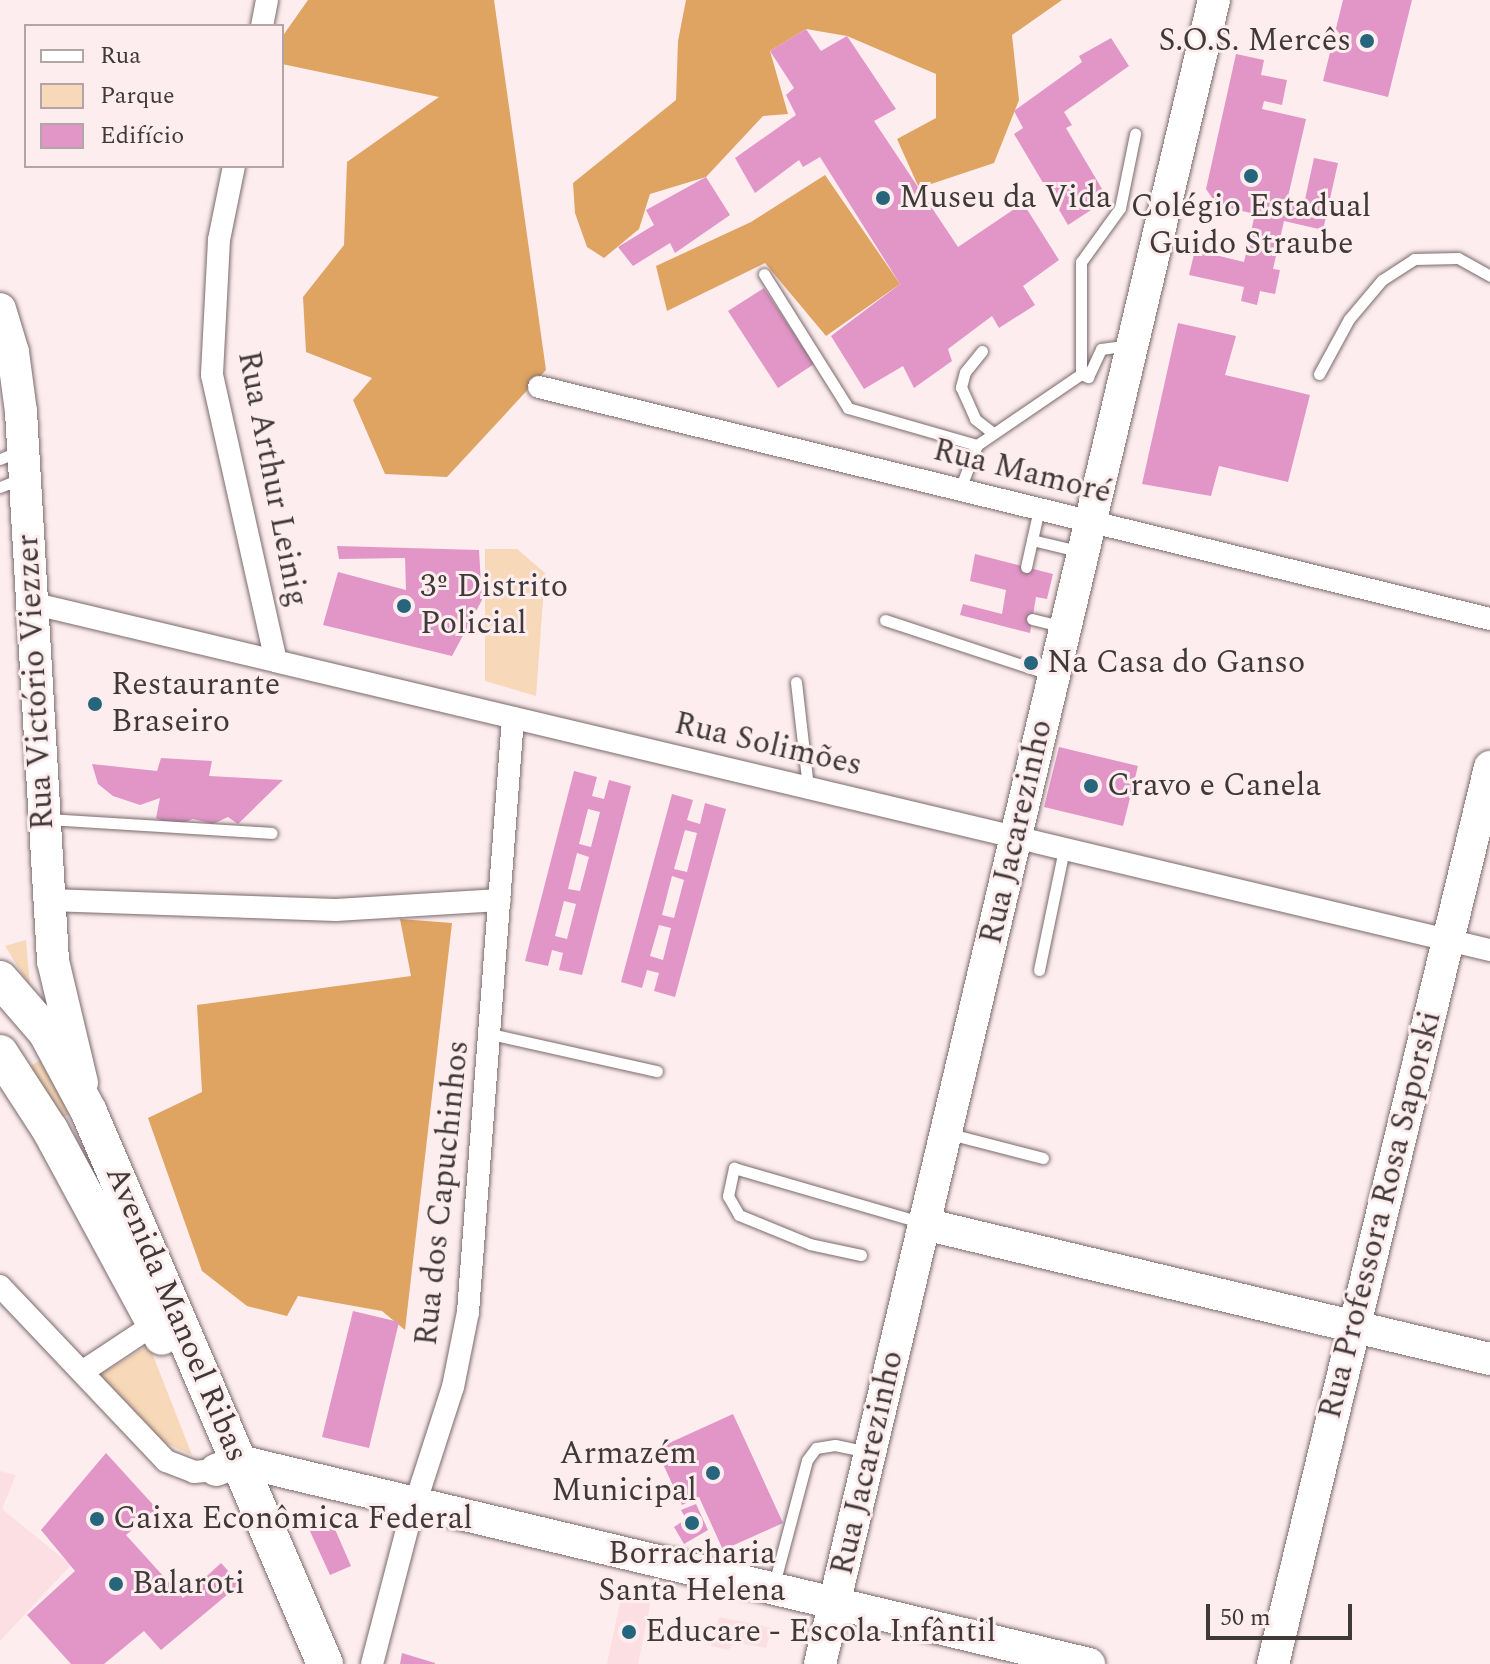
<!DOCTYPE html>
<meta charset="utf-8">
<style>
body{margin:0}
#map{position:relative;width:1490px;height:1664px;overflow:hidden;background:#fdedef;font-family:Spectral,serif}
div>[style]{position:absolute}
.built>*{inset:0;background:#fbdfe3}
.green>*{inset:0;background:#f7d8b8}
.forest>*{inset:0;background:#dfa362}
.building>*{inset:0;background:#e196c7}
.roads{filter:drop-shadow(0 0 2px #7b6a6c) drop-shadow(0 0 2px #7b6a6c)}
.lane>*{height:11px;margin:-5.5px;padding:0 5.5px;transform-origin:5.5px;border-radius:5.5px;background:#fff}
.street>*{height:22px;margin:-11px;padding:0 11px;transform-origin:11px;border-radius:11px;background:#fff}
.secondary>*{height:32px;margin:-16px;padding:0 16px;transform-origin:16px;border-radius:16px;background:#fff}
.primary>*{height:36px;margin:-18px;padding:0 18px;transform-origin:18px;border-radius:18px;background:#fff}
.dots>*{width:22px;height:22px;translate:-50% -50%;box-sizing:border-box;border:4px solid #fdedef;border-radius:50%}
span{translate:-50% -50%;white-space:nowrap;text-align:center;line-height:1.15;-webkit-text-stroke:6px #fdedef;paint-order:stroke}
.poi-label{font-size:32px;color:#40393a}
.right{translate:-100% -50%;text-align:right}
.left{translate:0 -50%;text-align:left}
.street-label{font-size:32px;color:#40393a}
.legend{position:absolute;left:24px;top:24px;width:260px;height:144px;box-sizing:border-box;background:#fdedef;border:2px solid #b1a5a7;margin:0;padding:10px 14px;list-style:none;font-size:24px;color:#40393a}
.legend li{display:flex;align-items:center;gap:16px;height:40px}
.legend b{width:40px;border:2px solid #b1a5a7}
.scale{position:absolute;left:1206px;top:1604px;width:146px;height:36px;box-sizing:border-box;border:4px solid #40393a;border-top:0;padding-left:10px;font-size:24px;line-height:28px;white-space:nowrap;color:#40393a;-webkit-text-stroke:6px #fdedef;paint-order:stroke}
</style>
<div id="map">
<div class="built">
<div style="clip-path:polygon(0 1471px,16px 1475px,2px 1509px,71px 1565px,0 1641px)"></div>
<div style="clip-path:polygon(622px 1593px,651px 1600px,638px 1664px,607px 1664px)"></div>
<div style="clip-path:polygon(719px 1617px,772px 1628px,766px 1648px,735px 1642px,728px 1650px,711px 1646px)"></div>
</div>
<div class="green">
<div style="clip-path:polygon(485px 549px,517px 549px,545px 573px,536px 696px,485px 681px)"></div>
<div style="clip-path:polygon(26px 940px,30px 986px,5px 946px)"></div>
<div style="clip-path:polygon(44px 1058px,73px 1112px,66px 1116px,56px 1115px,27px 1068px)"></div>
<div style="clip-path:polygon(149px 1345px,192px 1455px,161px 1441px,99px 1375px)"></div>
</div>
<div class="forest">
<div style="clip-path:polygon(308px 0,494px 0,546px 370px,447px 477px,385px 474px,353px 400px,372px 378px,306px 352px,303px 297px,344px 245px,347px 162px,439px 97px,282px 64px,282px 37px)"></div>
<div style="clip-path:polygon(686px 0,1062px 0,1012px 35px,1019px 100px,994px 163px,919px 188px,897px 139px,936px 118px,936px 74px,847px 36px,806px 29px,770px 51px,788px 114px,763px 116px,706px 177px,650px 194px,639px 229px,604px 258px,587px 247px,575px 213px,573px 183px,676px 100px,678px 41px)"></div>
<div style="clip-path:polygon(825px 175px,900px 284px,826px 336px,765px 263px,667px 311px,656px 266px,751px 222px)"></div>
<div style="clip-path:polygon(400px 919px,452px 923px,405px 1330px,382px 1311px,298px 1296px,287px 1316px,247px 1306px,202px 1271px,148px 1118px,202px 1092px,197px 1005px,411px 976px)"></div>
</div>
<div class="building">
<div style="clip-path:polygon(1343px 0,1412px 0,1388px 97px,1323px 81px)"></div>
<div style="clip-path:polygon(806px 29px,821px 51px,847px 36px,896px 109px,874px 121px,958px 247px,1023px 203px,1059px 260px,1023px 286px,1035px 305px,999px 328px,992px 316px,948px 349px,952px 361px,914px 388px,903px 366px,864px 389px,831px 336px,900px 284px,820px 157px,803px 167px,799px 160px,755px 193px,735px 158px,796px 115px,786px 95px,794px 88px,770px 51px)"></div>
<div style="clip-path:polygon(1111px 38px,1129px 66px,1064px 112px,1072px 125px,1066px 128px,1108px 199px,1068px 225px,1014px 134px,1023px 128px,1014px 111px,1082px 62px,1079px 56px)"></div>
<div style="clip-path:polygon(1236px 54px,1264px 60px,1261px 75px,1287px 80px,1282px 105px,1264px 101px,1262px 109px,1306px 119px,1287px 201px,1304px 204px,1314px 158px,1338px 163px,1323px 230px,1284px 221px,1273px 269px,1280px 270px,1275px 294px,1260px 291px,1257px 305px,1241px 301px,1244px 287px,1189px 275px,1195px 250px,1244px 262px,1255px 214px,1217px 205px,1206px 189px)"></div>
<div style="clip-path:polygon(706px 177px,730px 215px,675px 253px,670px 243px,633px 266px,618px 247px,654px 225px,646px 210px)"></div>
<div style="clip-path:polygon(764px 288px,814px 364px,778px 388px,728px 311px)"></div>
<div style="clip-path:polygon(1178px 323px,1236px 336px,1225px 375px,1310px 395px,1288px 482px,1219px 466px,1211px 496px,1142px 484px)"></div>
<div style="clip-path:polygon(337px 546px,479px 550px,482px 600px,452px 656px,323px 625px,338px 572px,406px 590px,405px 558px,339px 559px)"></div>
<div style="clip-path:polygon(975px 554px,1053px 574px,1047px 599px,1036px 597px,1030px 633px,960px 615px,963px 604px,1002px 614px,1006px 590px,970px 581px)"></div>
<div style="clip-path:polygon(1059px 747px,1138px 766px,1123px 826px,1044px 807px)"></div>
<div style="clip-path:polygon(161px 758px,212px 761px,209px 776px,283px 780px,238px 824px,228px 817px,213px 824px,193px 819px,175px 826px,156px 818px,160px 798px,140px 805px,113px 796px,98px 784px,92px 764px,157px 771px)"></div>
<div style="clip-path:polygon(evenodd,574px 771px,597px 777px,592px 796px,604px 799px,609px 780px,631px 786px,582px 975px,559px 970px,563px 953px,552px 950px,548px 966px,525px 961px,574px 771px,588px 809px,600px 812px,591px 847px,579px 844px,588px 809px,574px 771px,577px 853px,589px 857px,580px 891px,568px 889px,577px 853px,574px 771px,564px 901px,576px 904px,567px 939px,555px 936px,564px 901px)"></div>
<div style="clip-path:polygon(evenodd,672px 794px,693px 800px,687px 820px,700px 824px,705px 803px,726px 809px,675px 997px,654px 991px,659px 973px,647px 970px,642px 988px,621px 982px,672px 794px,685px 830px,697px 833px,687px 872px,674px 869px,685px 830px,672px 794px,672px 876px,684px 880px,674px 918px,662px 915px,672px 876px,672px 794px,659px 925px,671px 928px,663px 960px,650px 956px,659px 925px)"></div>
<div style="clip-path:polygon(353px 1311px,399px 1322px,369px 1448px,322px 1437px)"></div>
<div style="clip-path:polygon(733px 1414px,783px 1523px,723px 1550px,699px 1497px,682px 1505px,656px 1449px)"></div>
<div style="clip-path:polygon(106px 1453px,157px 1509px,126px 1535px,183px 1598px,221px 1563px,240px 1584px,161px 1650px,144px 1631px,104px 1664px,71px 1664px,27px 1615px,75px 1571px,41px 1530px)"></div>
<div style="clip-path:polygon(696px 1504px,708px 1530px,684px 1544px,674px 1527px,686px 1519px,681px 1510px)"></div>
<div style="clip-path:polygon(331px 1520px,351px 1566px,330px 1575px,309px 1529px)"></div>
<div style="clip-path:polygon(402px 1653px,435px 1663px,435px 1664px,400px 1664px)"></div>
</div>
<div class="roads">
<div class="lane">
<div style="left:764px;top:274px;width:158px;rotate:57.9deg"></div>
<div style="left:848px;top:408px;width:134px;rotate:16deg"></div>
<div style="left:977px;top:445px;width:47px;rotate:111.1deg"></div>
<div style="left:982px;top:351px;width:27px;rotate:129deg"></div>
<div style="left:965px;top:372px;width:16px;rotate:105deg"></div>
<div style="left:961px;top:387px;width:35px;rotate:66deg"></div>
<div style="left:975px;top:419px;width:23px;rotate:38deg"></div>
<div style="left:1081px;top:374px;width:112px;rotate:-90deg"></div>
<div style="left:1081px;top:262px;width:67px;rotate:-54.2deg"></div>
<div style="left:1120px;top:208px;width:76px;rotate:-78.5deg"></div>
<div style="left:1319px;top:374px;width:63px;rotate:-61.4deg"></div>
<div style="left:1349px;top:319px;width:51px;rotate:-49.8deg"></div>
<div style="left:1382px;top:280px;width:38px;rotate:-33deg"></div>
<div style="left:1414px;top:259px;width:44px;rotate:-1.3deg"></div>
<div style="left:1458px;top:258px;width:37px;rotate:29deg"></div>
<div style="left:977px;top:445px;width:126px;rotate:-34.3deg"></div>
<div style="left:1081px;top:374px;width:8px;rotate:23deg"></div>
<div style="left:1088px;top:377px;width:31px;rotate:-65deg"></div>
<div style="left:1101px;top:349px;width:30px;rotate:-8deg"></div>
<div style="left:0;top:459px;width:24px;rotate:-22deg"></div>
<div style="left:0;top:487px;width:24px;rotate:-22deg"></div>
<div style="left:1032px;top:540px;width:51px;rotate:13.5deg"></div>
<div style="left:1026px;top:567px;width:59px;rotate:-77.4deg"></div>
<div style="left:1032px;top:619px;width:32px;rotate:14deg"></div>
<div style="left:885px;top:620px;width:176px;rotate:18.2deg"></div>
<div style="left:796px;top:682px;width:107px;rotate:83.5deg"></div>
<div style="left:49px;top:819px;width:223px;rotate:3.6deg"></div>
<div style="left:1039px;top:970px;width:124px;rotate:-78.3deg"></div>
<div style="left:491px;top:1034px;width:170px;rotate:12.6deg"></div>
<div style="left:950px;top:1134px;width:96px;rotate:14.5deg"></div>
<div style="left:861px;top:1255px;width:52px;rotate:-167.8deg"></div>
<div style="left:810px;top:1244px;width:77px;rotate:-157.8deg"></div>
<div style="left:739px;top:1215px;width:22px;rotate:-120deg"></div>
<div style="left:728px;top:1196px;width:29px;rotate:-78deg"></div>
<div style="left:734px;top:1168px;width:194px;rotate:16.2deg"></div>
<div style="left:773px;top:1588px;width:132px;rotate:-75.1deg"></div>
<div style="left:807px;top:1460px;width:15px;rotate:-53deg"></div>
<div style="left:816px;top:1448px;width:19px;rotate:-9deg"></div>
<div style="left:835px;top:1445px;width:33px;rotate:12deg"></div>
</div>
<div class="street">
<div style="left:262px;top:26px;width:26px;rotate:-79deg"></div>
<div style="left:234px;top:166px;width:76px;rotate:101.5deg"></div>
<div style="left:219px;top:240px;width:135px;rotate:93deg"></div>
<div style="left:212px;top:375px;width:293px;rotate:77.4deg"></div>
<div style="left:539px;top:387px;width:979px;rotate:13.71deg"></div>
<div style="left:31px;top:603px;width:1500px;rotate:13.38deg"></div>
<div style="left:49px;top:900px;width:287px;rotate:2deg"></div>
<div style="left:336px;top:910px;width:164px;rotate:-3.5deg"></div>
<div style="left:0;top:1286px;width:241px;rotate:46.5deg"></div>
<div style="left:166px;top:1461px;width:30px;rotate:21deg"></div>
<div style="left:194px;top:1472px;width:22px;rotate:-5deg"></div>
<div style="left:82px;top:1372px;width:89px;rotate:-33.5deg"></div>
<div style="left:372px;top:1664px;width:143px;rotate:-75.4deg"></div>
<div style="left:408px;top:1526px;width:146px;rotate:-72.1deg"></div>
<div style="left:453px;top:1387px;width:76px;rotate:-78.7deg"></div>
<div style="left:468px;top:1312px;width:596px;rotate:-85.67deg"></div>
</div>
<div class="secondary">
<div style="left:0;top:309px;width:45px;rotate:73.2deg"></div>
<div style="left:13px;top:352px;width:61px;rotate:82.4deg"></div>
<div style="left:21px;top:412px;width:550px;rotate:86.66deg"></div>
<div style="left:53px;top:961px;width:125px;rotate:76.6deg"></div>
<div style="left:924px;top:1224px;width:582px;rotate:13.42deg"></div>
<div style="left:216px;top:1470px;width:25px;rotate:-21deg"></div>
<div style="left:239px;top:1461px;width:874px;rotate:13.43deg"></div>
<div style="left:820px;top:1664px;width:1710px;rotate:-76.68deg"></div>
<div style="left:1273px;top:1664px;width:923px;rotate:-76.4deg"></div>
</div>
<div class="primary">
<div style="left:0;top:979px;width:70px;rotate:49deg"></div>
<div style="left:46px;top:1032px;width:91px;rotate:61.7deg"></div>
<div style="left:89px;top:1112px;width:600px;rotate:66.85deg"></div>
<div style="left:0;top:1053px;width:92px;rotate:57deg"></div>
<div style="left:50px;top:1130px;width:235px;rotate:61.6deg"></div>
</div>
</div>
<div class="dots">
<div style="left:1367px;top:41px;background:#27657c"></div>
<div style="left:1251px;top:176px;background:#27657c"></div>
<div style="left:883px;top:198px;background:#27657c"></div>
<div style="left:404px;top:606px;background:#27657c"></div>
<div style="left:1031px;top:663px;background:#27657c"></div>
<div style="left:95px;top:704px;background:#27657c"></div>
<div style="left:1091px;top:786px;background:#27657c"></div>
<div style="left:713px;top:1473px;background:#27657c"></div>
<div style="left:97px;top:1519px;background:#27657c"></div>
<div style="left:692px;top:1523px;background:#27657c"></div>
<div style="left:116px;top:1584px;background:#27657c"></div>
<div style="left:629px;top:1632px;background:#27657c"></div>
</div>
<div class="poi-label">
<span class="right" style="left:1351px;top:41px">S.O.S. Mercês</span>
<span class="left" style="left:899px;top:198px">Museu da Vida</span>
<span style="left:1251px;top:226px">Colégio Estadual<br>Guido Straube</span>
<span class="left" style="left:420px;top:606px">3º Distrito<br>Policial</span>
<span class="left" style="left:1047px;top:663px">Na Casa do Ganso</span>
<span class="left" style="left:111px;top:704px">Restaurante<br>Braseiro</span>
<span class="left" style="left:1107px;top:786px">Cravo e Canela</span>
<span class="right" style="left:697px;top:1473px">Armazém<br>Municipal</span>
<span class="left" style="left:113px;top:1519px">Caixa Econômica Federal</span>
<span style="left:692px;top:1573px">Borracharia<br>Santa Helena</span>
<span class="left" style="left:132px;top:1584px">Balaroti</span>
<span class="left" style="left:645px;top:1632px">Educare - Escola Infântil</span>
</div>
<div class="street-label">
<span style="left:1022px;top:472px;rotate:14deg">Rua Mamoré</span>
<span style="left:272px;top:479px;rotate:79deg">Rua Arthur Leinig</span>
<span style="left:36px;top:682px;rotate:-93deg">Rua Victório Viezzer</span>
<span style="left:768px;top:745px;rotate:13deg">Rua Solimões</span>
<span style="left:1017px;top:832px;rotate:-77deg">Rua Jacarezinho</span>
<span style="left:443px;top:1193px;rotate:-84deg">Rua dos Capuchinhos</span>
<span style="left:1381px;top:1215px;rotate:-76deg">Rua Professora Rosa Saporski</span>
<span style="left:176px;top:1314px;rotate:67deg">Avenida Manoel Ribas</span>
<span style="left:868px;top:1463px;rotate:-77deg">Rua Jacarezinho</span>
</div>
<ul class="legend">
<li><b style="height:10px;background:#fff"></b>Rua</li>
<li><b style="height:22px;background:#f7d8b8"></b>Parque</li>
<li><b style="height:22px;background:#e196c7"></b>Edifício</li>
</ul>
<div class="scale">50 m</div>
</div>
